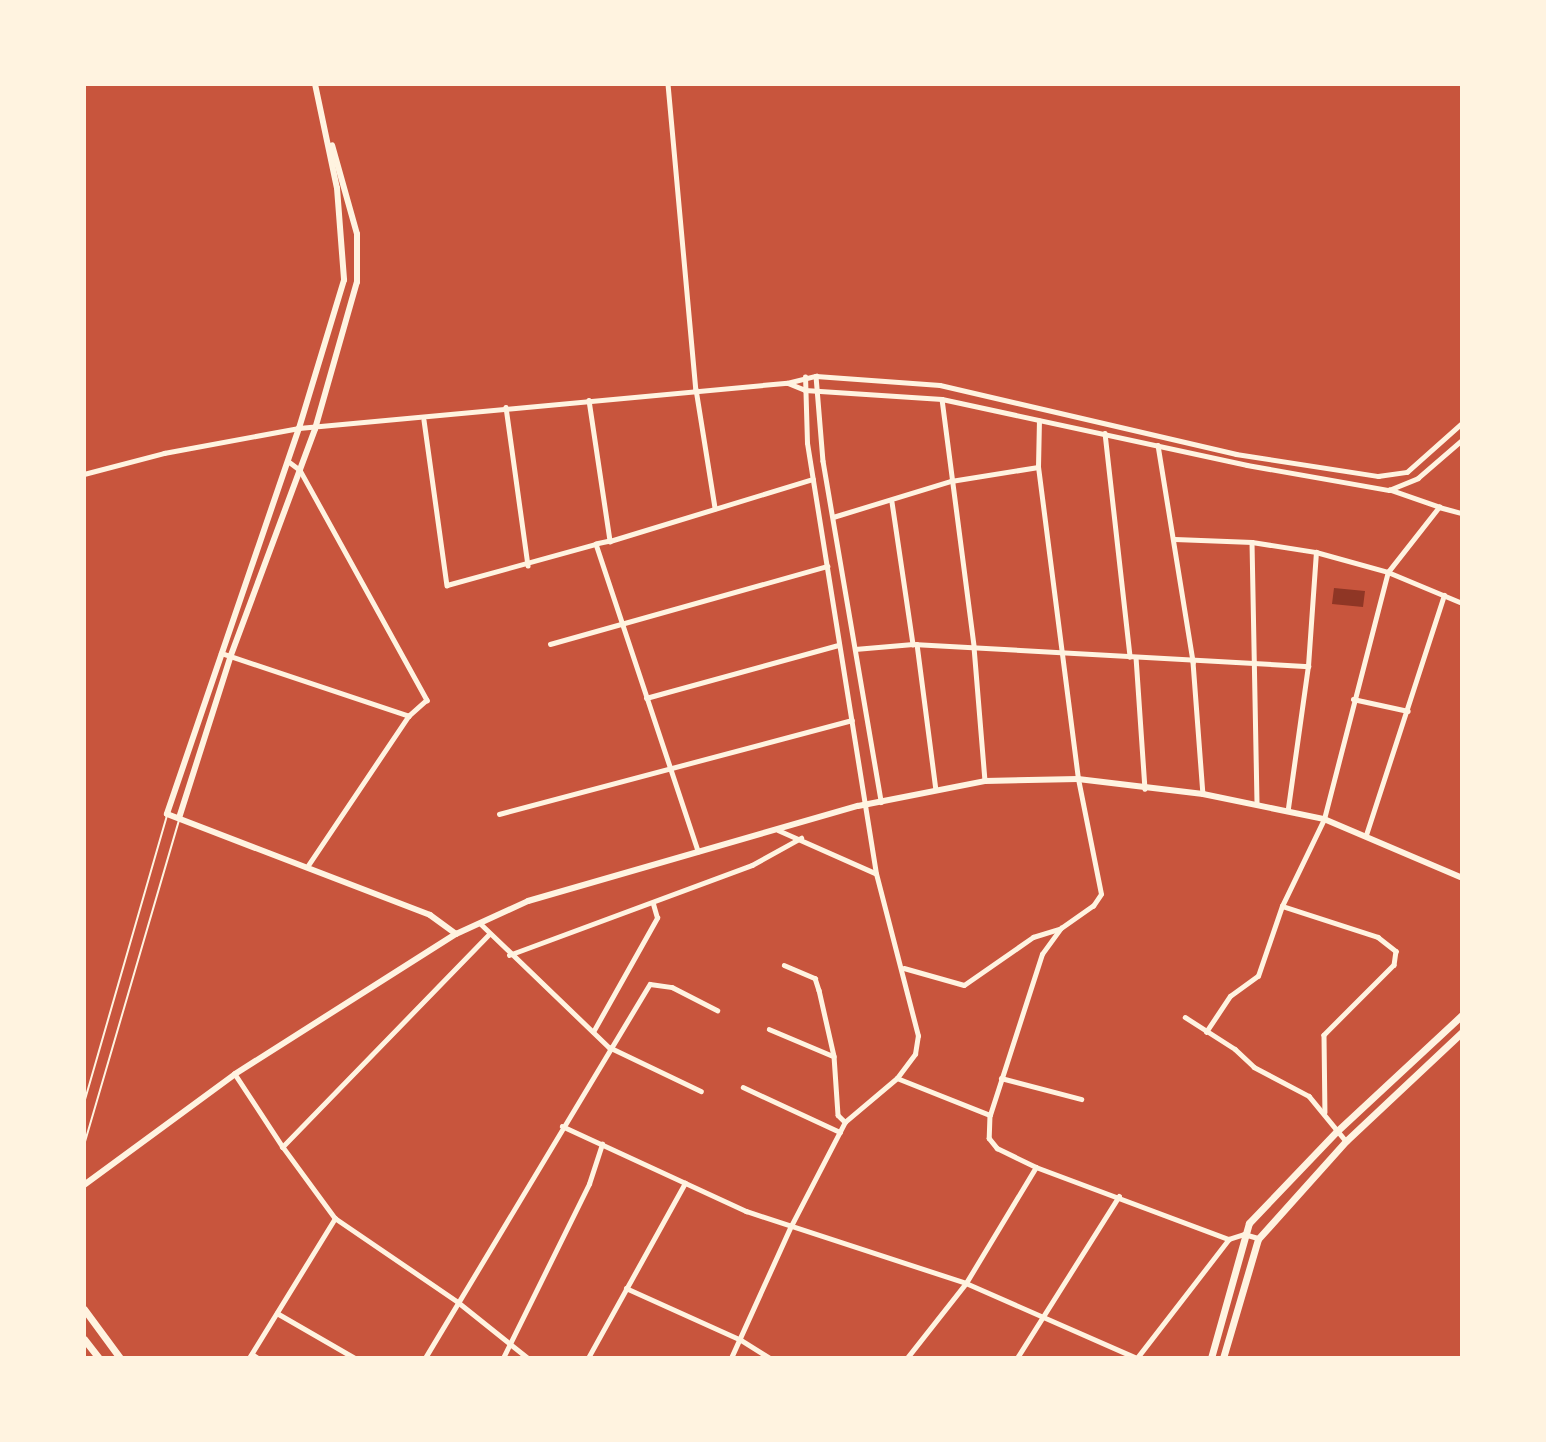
<!DOCTYPE html>
<style>
body{margin:0}
#map{position:relative;width:1546px;height:1442px;overflow:hidden;background:#c8553d;font-family:"Space Grotesk",sans-serif}
div>[style]{position:absolute}
.water>*{inset:0;background:#8f3625}
.service>*{height:2px;margin:-1px;padding:0 1px;transform-origin:1px;border-radius:1px;background:#fff3e0}
.minor>*{height:4.5px;margin:-2.25px;padding:0 2.25px;transform-origin:2.25px;border-radius:2.25px;background:#fff3e0}
.secondary>*{height:6px;margin:-3px;padding:0 3px;transform-origin:3px;border-radius:3px;background:#fff3e0}
.primary>*{height:7px;margin:-3.5px;padding:0 3.5px;transform-origin:3.5px;border-radius:3.5px;background:#fff3e0}
span{translate:-50% -50%;white-space:nowrap;text-align:center;line-height:1.15;-webkit-text-stroke:6px #fff3e0;paint-order:stroke}
.frame{position:absolute;inset:0;border:86px solid #fff3e0;pointer-events:none}
</style>
<div id="map">
<div class="water">
<div style="clip-path:polygon(1334px 588px,1365px 591px,1363px 607px,1332px 604px)"></div>
</div>
<div class="service">
<div style="left:84px;top:1103px;width:300px;rotate:-73.9deg"></div>
<div style="left:84px;top:1145px;width:339px;rotate:-73.7deg"></div>
</div>
<div class="minor">
<div style="left:668px;top:84px;width:306px;rotate:84.8deg"></div>
<div style="left:696px;top:389px;width:121px;rotate:80.9deg"></div>
<div style="left:816px;top:376px;width:85px;rotate:85.3deg"></div>
<div style="left:823px;top:461px;width:346px;rotate:80.3deg"></div>
<div style="left:788px;top:383px;width:18px;rotate:22deg"></div>
<div style="left:805px;top:390px;width:137px;rotate:3.8deg"></div>
<div style="left:942px;top:399px;width:312px;rotate:12.2deg"></div>
<div style="left:1247px;top:465px;width:144px;rotate:10deg"></div>
<div style="left:1389px;top:490px;width:31px;rotate:-22deg"></div>
<div style="left:1418px;top:478px;width:58px;rotate:-40.8deg"></div>
<div style="left:942px;top:399px;width:250px;rotate:82.6deg"></div>
<div style="left:974px;top:647px;width:134px;rotate:85.3deg"></div>
<div style="left:589px;top:400px;width:143px;rotate:81.5deg"></div>
<div style="left:610px;top:541px;width:14px;rotate:168deg"></div>
<div style="left:596px;top:544px;width:324px;rotate:71.6deg"></div>
<div style="left:506px;top:407px;width:160px;rotate:82.1deg"></div>
<div style="left:424px;top:420px;width:167px;rotate:82.1deg"></div>
<div style="left:447px;top:585px;width:155px;rotate:-15.4deg"></div>
<div style="left:1105px;top:433px;width:225px;rotate:83.6deg"></div>
<div style="left:1158px;top:445px;width:220px;rotate:80.8deg"></div>
<div style="left:1193px;top:662px;width:132px;rotate:85.7deg"></div>
<div style="left:288px;top:461px;width:15px;rotate:37deg"></div>
<div style="left:300px;top:470px;width:263px;rotate:61.1deg"></div>
<div style="left:427px;top:700px;width:24px;rotate:138deg"></div>
<div style="left:84px;top:474px;width:83px;rotate:-14.7deg"></div>
<div style="left:164px;top:453px;width:137px;rotate:-10.5deg"></div>
<div style="left:299px;top:428px;width:490px;rotate:-5.3deg"></div>
<div style="left:787px;top:383px;width:30px;rotate:-14deg"></div>
<div style="left:816px;top:376px;width:124px;rotate:4.2deg"></div>
<div style="left:940px;top:385px;width:304px;rotate:13.1deg"></div>
<div style="left:1236px;top:454px;width:144px;rotate:8.8deg"></div>
<div style="left:1378px;top:476px;width:29px;rotate:-8deg"></div>
<div style="left:1407px;top:472px;width:74px;rotate:-41.7deg"></div>
<div style="left:892px;top:502px;width:144px;rotate:81.6deg"></div>
<div style="left:1439px;top:507px;width:24px;rotate:15deg"></div>
<div style="left:833px;top:517px;width:123px;rotate:-17deg"></div>
<div style="left:951px;top:481px;width:88px;rotate:-9.1deg"></div>
<div style="left:1175px;top:539px;width:77px;rotate:2.2deg"></div>
<div style="left:1252px;top:542px;width:65px;rotate:8.9deg"></div>
<div style="left:1316px;top:552px;width:75px;rotate:15.5deg"></div>
<div style="left:1388px;top:572px;width:80px;rotate:22.7deg"></div>
<div style="left:610px;top:541px;width:212px;rotate:-17deg"></div>
<div style="left:1252px;top:542px;width:261px;rotate:88.9deg"></div>
<div style="left:550px;top:644px;width:288px;rotate:-15.7deg"></div>
<div style="left:917px;top:644px;width:147px;rotate:82.6deg"></div>
<div style="left:855px;top:649px;width:58px;rotate:-4.9deg"></div>
<div style="left:913px;top:644px;width:396px;rotate:3.2deg"></div>
<div style="left:1308px;top:666px;width:114px;rotate:-86deg"></div>
<div style="left:221px;top:653px;width:198px;rotate:18.5deg"></div>
<div style="left:409px;top:716px;width:179px;rotate:123.9deg"></div>
<div style="left:1136px;top:657px;width:132px;rotate:86.1deg"></div>
<div style="left:646px;top:698px;width:200px;rotate:-15.4deg"></div>
<div style="left:1353px;top:699px;width:56px;rotate:12.3deg"></div>
<div style="left:1288px;top:808px;width:143px;rotate:-82deg"></div>
<div style="left:499px;top:814px;width:365px;rotate:-14.9deg"></div>
<div style="left:778px;top:830px;width:106px;rotate:23.9deg"></div>
<div style="left:1366px;top:835px;width:252px;rotate:-72deg"></div>
<div style="left:1282px;top:906px;width:101px;rotate:17.9deg"></div>
<div style="left:1378px;top:937px;width:23px;rotate:38deg"></div>
<div style="left:1396px;top:951px;width:14px;rotate:98deg"></div>
<div style="left:1394px;top:965px;width:99px;rotate:135deg"></div>
<div style="left:1324px;top:1035px;width:77px;rotate:89.3deg"></div>
<div style="left:481px;top:924px;width:178px;rotate:43.9deg"></div>
<div style="left:609px;top:1047px;width:102px;rotate:25.6deg"></div>
<div style="left:489px;top:935px;width:296px;rotate:134.2deg"></div>
<div style="left:283px;top:1147px;width:88px;rotate:53.8deg"></div>
<div style="left:335px;top:1218px;width:149px;rotate:34.3deg"></div>
<div style="left:458px;top:1302px;width:90px;rotate:38.7deg"></div>
<div style="left:509px;top:955px;width:259px;rotate:-20.3deg"></div>
<div style="left:752px;top:865px;width:56px;rotate:-28.9deg"></div>
<div style="left:784px;top:965px;width:34px;rotate:23deg"></div>
<div style="left:815px;top:978px;width:13px;rotate:72deg"></div>
<div style="left:819px;top:990px;width:68px;rotate:77.2deg"></div>
<div style="left:834px;top:1056px;width:59px;rotate:86.1deg"></div>
<div style="left:838px;top:1115px;width:10px;rotate:45deg"></div>
<div style="left:904px;top:968px;width:62px;rotate:15.8deg"></div>
<div style="left:964px;top:985px;width:84px;rotate:-34.8deg"></div>
<div style="left:1033px;top:937px;width:27px;rotate:-17deg"></div>
<div style="left:1185px;top:1017px;width:59px;rotate:32.6deg"></div>
<div style="left:1235px;top:1049px;width:26px;rotate:43deg"></div>
<div style="left:1254px;top:1067px;width:62px;rotate:27.8deg"></div>
<div style="left:1309px;top:1096px;width:58px;rotate:50.6deg"></div>
<div style="left:769px;top:1029px;width:69px;rotate:22.9deg"></div>
<div style="left:593px;top:1032px;width:131px;rotate:-60.7deg"></div>
<div style="left:657px;top:918px;width:15px;rotate:-106deg"></div>
<div style="left:1206px;top:1032px;width:43px;rotate:-56.3deg"></div>
<div style="left:1230px;top:996px;width:34px;rotate:-36deg"></div>
<div style="left:1258px;top:976px;width:74px;rotate:-71.1deg"></div>
<div style="left:1282px;top:906px;width:97px;rotate:-64.2deg"></div>
<div style="left:1324px;top:819px;width:255px;rotate:-75.5deg"></div>
<div style="left:1388px;top:572px;width:83px;rotate:-51.9deg"></div>
<div style="left:1439px;top:507px;width:52px;rotate:-160.9deg"></div>
<div style="left:235px;top:1074px;width:87px;rotate:56.7deg"></div>
<div style="left:897px;top:1078px;width:100px;rotate:21.7deg"></div>
<div style="left:990px;top:1115px;width:23px;rotate:92deg"></div>
<div style="left:989px;top:1138px;width:13px;rotate:51deg"></div>
<div style="left:997px;top:1148px;width:43px;rotate:26deg"></div>
<div style="left:1036px;top:1167px;width:206px;rotate:20.5deg"></div>
<div style="left:1229px;top:1239px;width:16px;rotate:-18deg"></div>
<div style="left:1244px;top:1234px;width:15px;rotate:16deg"></div>
<div style="left:1001px;top:1078px;width:83px;rotate:14.7deg"></div>
<div style="left:743px;top:1087px;width:107px;rotate:24.9deg"></div>
<div style="left:990px;top:1115px;width:169px;rotate:-72.1deg"></div>
<div style="left:1042px;top:954px;width:32px;rotate:-54deg"></div>
<div style="left:1061px;top:928px;width:39px;rotate:-35deg"></div>
<div style="left:1093px;top:906px;width:14px;rotate:-56deg"></div>
<div style="left:1101px;top:894px;width:117px;rotate:-101.3deg"></div>
<div style="left:1078px;top:779px;width:315px;rotate:-97.3deg"></div>
<div style="left:1038px;top:467px;width:46px;rotate:-88.8deg"></div>
<div style="left:562px;top:1126px;width:203px;rotate:24.8deg"></div>
<div style="left:746px;top:1211px;width:231px;rotate:18.1deg"></div>
<div style="left:966px;top:1283px;width:187px;rotate:23.7deg"></div>
<div style="left:626px;top:1288px;width:126px;rotate:24.3deg"></div>
<div style="left:741px;top:1340px;width:34px;rotate:32deg"></div>
<div style="left:277px;top:1313px;width:90px;rotate:30deg"></div>
<div style="left:252px;top:1354px;width:7px;rotate:34deg"></div>
<div style="left:249px;top:1358px;width:164px;rotate:-58.4deg"></div>
<div style="left:425px;top:1358px;width:436px;rotate:-59deg"></div>
<div style="left:650px;top:984px;width:22px;rotate:8deg"></div>
<div style="left:672px;top:987px;width:51px;rotate:27.1deg"></div>
<div style="left:503px;top:1358px;width:194px;rotate:-63.7deg"></div>
<div style="left:589px;top:1184px;width:42px;rotate:-72deg"></div>
<div style="left:588px;top:1358px;width:200px;rotate:-61deg"></div>
<div style="left:731px;top:1358px;width:145px;rotate:-65.6deg"></div>
<div style="left:791px;top:1226px;width:117px;rotate:-62.6deg"></div>
<div style="left:845px;top:1122px;width:68px;rotate:-40.2deg"></div>
<div style="left:897px;top:1078px;width:30px;rotate:-53deg"></div>
<div style="left:915px;top:1054px;width:18px;rotate:-81deg"></div>
<div style="left:918px;top:1036px;width:167px;rotate:-104.5deg"></div>
<div style="left:876px;top:874px;width:436px;rotate:-99.1deg"></div>
<div style="left:807px;top:443px;width:66px;rotate:-91.7deg"></div>
<div style="left:907px;top:1358px;width:95px;rotate:-51.8deg"></div>
<div style="left:966px;top:1283px;width:135px;rotate:-58.9deg"></div>
<div style="left:1017px;top:1358px;width:191px;rotate:-57.8deg"></div>
<div style="left:1137px;top:1358px;width:150px;rotate:-52.3deg"></div>
</div>
<div class="secondary">
<div style="left:315px;top:84px;width:106px;rotate:78.1deg"></div>
<div style="left:337px;top:188px;width:92px;rotate:85.6deg"></div>
<div style="left:344px;top:280px;width:155px;rotate:106.9deg"></div>
<div style="left:299px;top:428px;width:408px;rotate:108.9deg"></div>
<div style="left:167px;top:814px;width:282px;rotate:21deg"></div>
<div style="left:430px;top:915px;width:32px;rotate:36deg"></div>
<div style="left:179px;top:818px;width:171px;rotate:-72.3deg"></div>
<div style="left:231px;top:655px;width:241px;rotate:-69.6deg"></div>
<div style="left:315px;top:429px;width:153px;rotate:-74.1deg"></div>
<div style="left:357px;top:282px;width:48px;rotate:-90deg"></div>
<div style="left:357px;top:234px;width:92px;rotate:-105.7deg"></div>
<div style="left:84px;top:1185px;width:187px;rotate:-36.3deg"></div>
<div style="left:235px;top:1074px;width:262px;rotate:-32.4deg"></div>
<div style="left:456px;top:934px;width:79px;rotate:-24.6deg"></div>
<div style="left:528px;top:901px;width:343px;rotate:-16.1deg"></div>
<div style="left:858px;top:806px;width:129px;rotate:-11.1deg"></div>
<div style="left:985px;top:781px;width:93px;rotate:-1.2deg"></div>
<div style="left:1078px;top:779px;width:126px;rotate:6.8deg"></div>
<div style="left:1203px;top:794px;width:124px;rotate:11.7deg"></div>
<div style="left:1324px;top:819px;width:150px;rotate:23.1deg"></div>
</div>
<div class="primary">
<div style="left:84px;top:1309px;width:61px;rotate:53.7deg"></div>
<div style="left:84px;top:1339px;width:24px;rotate:52deg"></div>
<div style="left:1211px;top:1358px;width:140px;rotate:-74.3deg"></div>
<div style="left:1249px;top:1223px;width:126px;rotate:-46.3deg"></div>
<div style="left:1336px;top:1132px;width:172px;rotate:-42.9deg"></div>
<div style="left:1223px;top:1358px;width:124px;rotate:-73.6deg"></div>
<div style="left:1258px;top:1239px;width:132px;rotate:-48.1deg"></div>
<div style="left:1346px;top:1141px;width:159px;rotate:-43.2deg"></div>
</div>
<div class="frame"></div>
</div>
